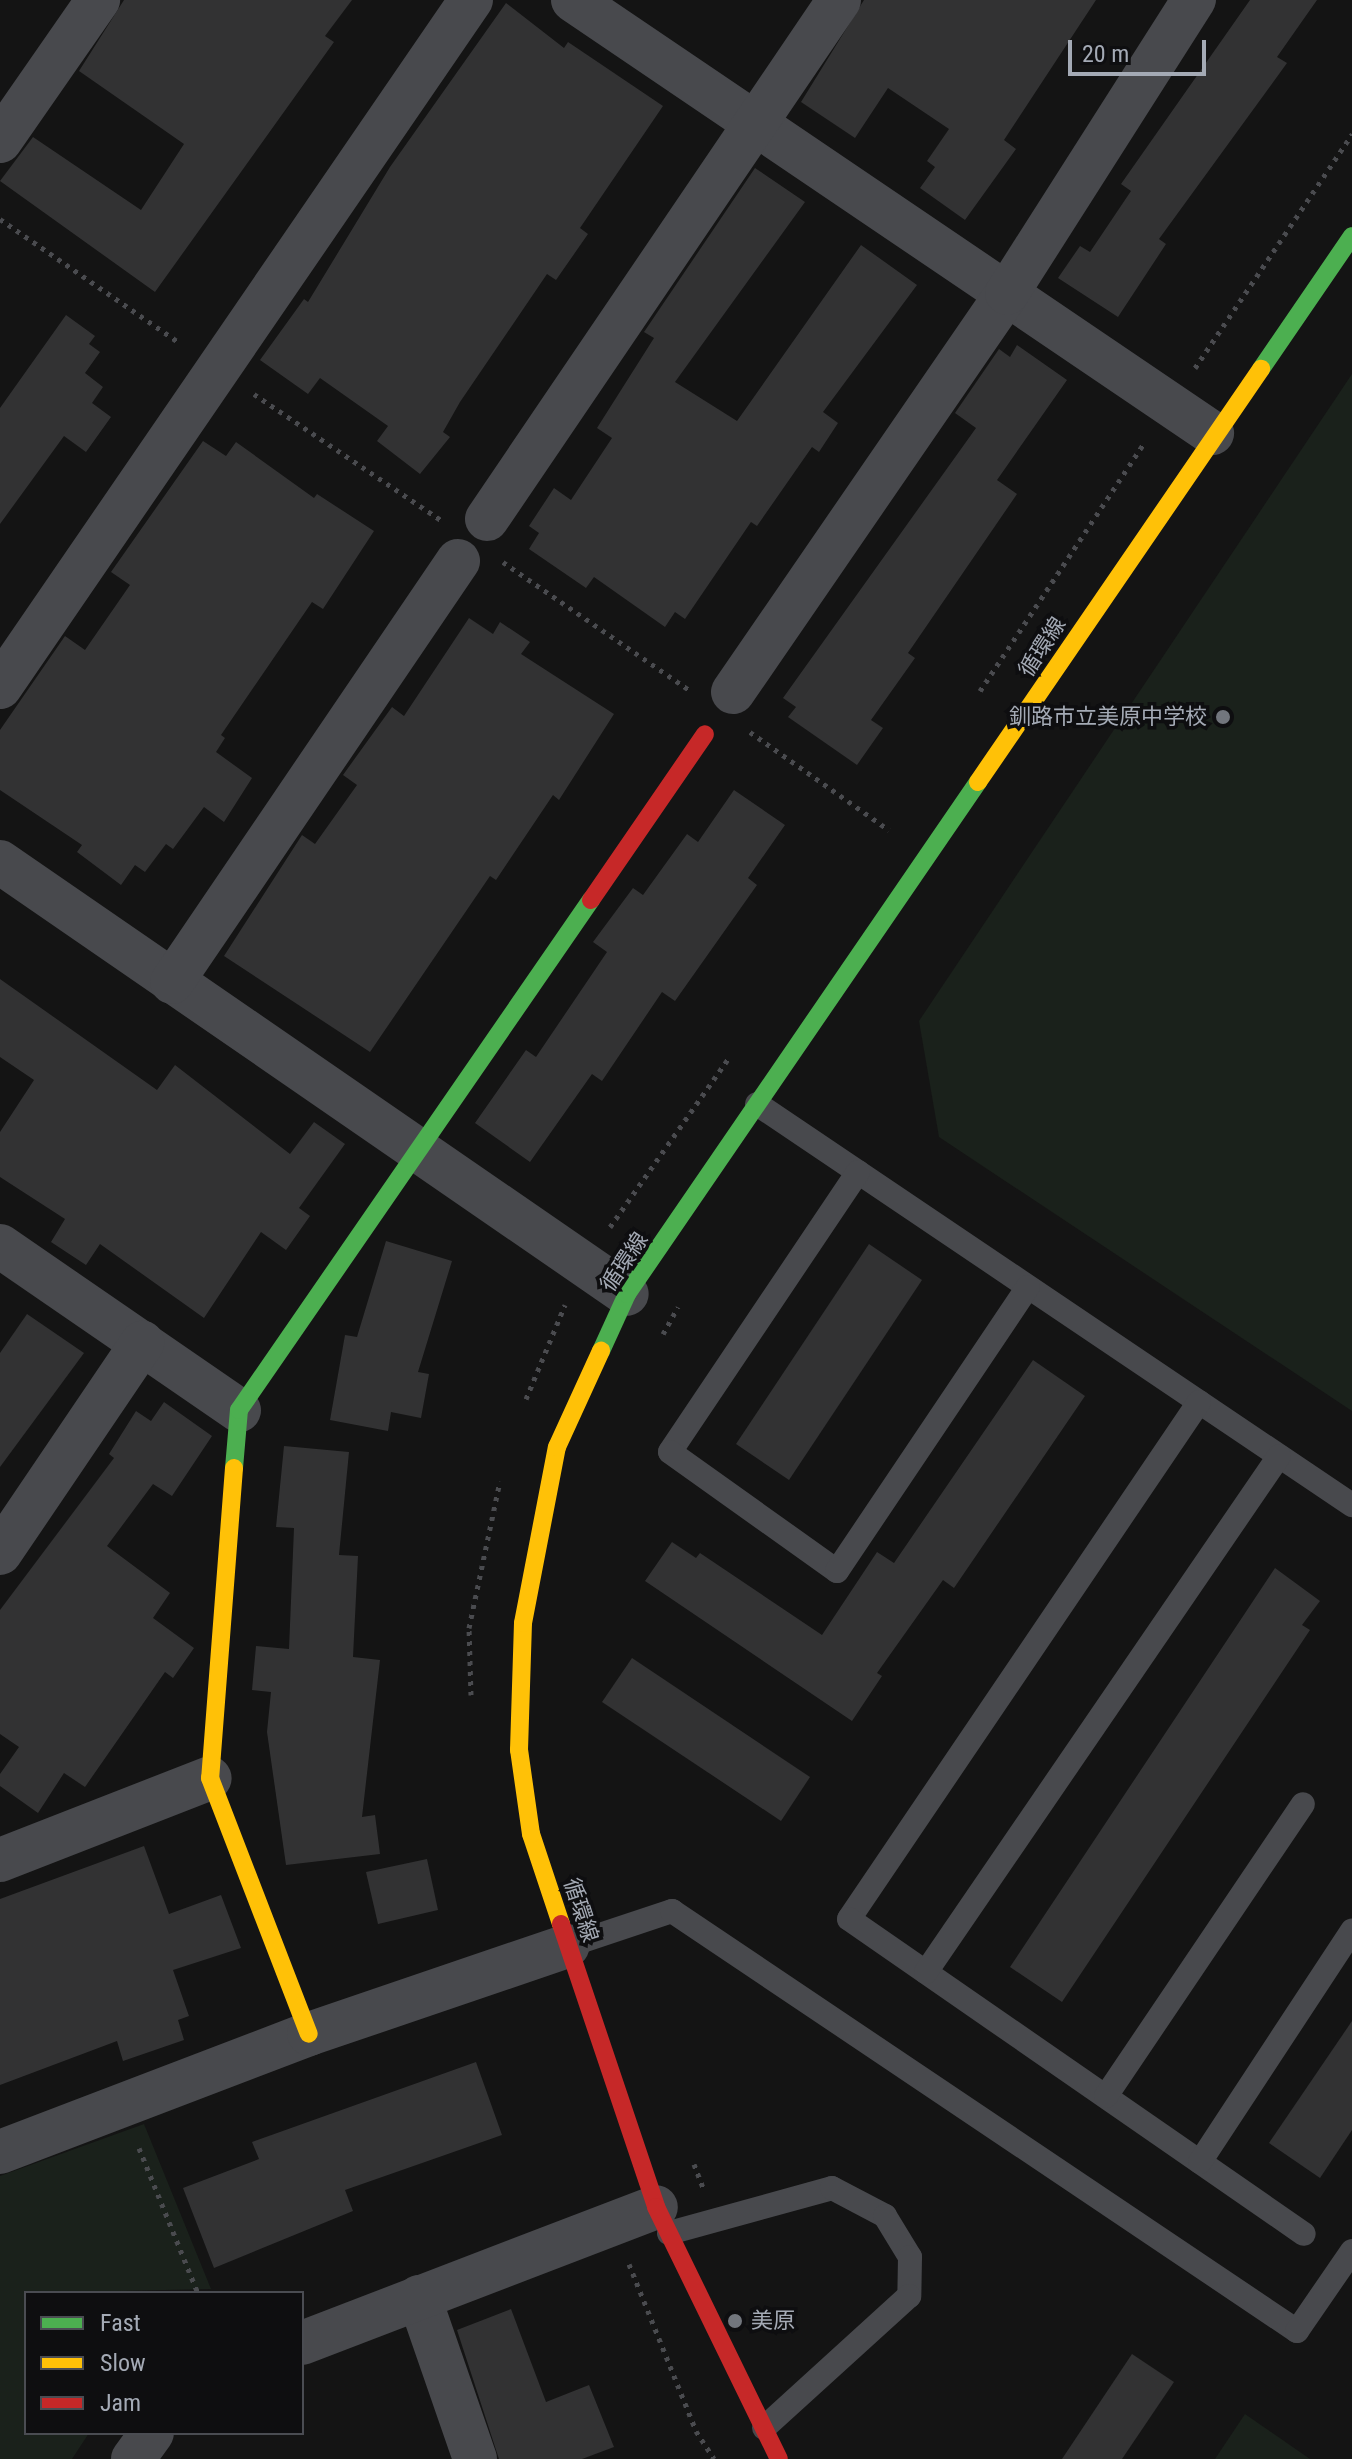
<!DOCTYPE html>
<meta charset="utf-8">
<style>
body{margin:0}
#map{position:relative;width:1352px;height:2459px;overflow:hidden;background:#141414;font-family:"Roboto Condensed","Noto Sans JP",sans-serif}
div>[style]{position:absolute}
.green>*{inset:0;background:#1a211b}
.building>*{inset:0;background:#323233}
.path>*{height:5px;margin-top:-2.5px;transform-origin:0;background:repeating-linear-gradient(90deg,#4a4b4f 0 4px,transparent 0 10px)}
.lane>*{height:24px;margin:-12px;padding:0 12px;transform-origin:12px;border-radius:12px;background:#48494d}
.street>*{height:44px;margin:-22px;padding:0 22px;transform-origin:22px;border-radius:22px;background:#48494d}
.fast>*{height:18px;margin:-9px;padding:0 9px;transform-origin:9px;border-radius:9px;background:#4caf50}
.slow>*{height:18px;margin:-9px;padding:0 9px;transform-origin:9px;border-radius:9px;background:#ffc107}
.jam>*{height:18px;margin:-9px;padding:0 9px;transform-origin:9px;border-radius:9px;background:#c62828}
.dots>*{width:22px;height:22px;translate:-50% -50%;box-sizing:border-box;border:4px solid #0e0e10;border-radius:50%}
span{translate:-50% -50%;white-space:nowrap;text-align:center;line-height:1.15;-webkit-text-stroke:7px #0e0e10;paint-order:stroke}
.street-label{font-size:22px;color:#a4aab5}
.poi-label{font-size:22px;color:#a4aab5}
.right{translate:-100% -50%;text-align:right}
.left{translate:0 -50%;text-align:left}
.legend{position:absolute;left:24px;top:2291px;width:280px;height:144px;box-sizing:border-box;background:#0e0e10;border:2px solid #4a4c52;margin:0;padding:10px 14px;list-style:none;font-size:24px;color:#a4aab5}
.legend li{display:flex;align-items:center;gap:16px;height:40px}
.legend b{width:40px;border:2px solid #4a4c52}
.scale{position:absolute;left:1068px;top:40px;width:138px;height:36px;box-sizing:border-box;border:4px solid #a4aab5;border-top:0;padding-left:10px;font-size:24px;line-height:28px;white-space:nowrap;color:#a4aab5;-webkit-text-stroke:6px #0e0e10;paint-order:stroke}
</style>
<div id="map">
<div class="green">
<div style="clip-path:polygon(1352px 374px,1352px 1411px,939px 1137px,919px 1021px)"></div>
<div style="clip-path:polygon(144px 2124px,211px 2289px,26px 2293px,26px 2433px,89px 2433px,72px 2459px,0 2459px,0 2176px)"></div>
<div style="clip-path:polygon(1245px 2414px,1310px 2459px,1215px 2459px)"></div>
</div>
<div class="building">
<div style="clip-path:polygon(124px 0,352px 0,325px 36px,334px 42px,155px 292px,0 181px,33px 137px,141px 210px,184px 144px,79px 71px)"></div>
<div style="clip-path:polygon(864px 0,1096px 0,1004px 140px,1016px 149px,965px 220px,920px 188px,935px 167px,927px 161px,949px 129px,888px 88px,855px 138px,801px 102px)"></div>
<div style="clip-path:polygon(1250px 0,1317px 0,1277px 57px,1287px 63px,1159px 239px,1166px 244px,1118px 317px,1058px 278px,1080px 246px,1090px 252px,1131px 191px,1121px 184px)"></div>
<div style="clip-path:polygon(506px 3px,564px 48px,568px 42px,663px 106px,580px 228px,588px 234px,556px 280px,547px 274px,460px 402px,443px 432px,450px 437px,420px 474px,377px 441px,388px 426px,320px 378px,308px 394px,260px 360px,304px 299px,308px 302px,390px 167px)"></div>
<div style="clip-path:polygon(755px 168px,805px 202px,675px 382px,737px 421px,861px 245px,917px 285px,823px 412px,838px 423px,819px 452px,812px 447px,757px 526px,751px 522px,685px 619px,675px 612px,665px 627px,594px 577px,586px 588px,529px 549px,539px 533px,529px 526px,554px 488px,571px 500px,612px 438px,597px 428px,654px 338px,644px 332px)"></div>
<div style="clip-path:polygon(66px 315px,95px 336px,89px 344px,100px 352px,85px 373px,103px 387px,92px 403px,111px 417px,86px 452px,64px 436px,0 524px,0 408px)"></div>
<div style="clip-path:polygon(1017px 345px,1067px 380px,997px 480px,1017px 494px,908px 653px,915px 658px,871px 720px,883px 728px,857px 765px,788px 717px,796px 707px,783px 698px,976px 428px,955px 413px,999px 349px,1010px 357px)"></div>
<div style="clip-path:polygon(203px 441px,226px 456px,236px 442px,314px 498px,317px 494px,374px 531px,323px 609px,312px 602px,221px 735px,225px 738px,216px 752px,252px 778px,224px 822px,204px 807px,173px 849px,166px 844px,145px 872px,135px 865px,121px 885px,77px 852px,82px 845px,0 790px,0 730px,65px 636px,85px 650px,130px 585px,111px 572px)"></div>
<div style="clip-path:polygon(469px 618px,493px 634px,500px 622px,530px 642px,521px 654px,614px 714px,559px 800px,553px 795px,496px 880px,490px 876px,370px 1052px,224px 956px,302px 835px,315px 844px,357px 785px,343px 775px,348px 768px,392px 707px,404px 716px)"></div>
<div style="clip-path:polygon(734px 790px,785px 825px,748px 878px,757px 885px,675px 1001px,662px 992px,602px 1081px,592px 1074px,530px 1162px,475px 1123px,526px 1050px,536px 1057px,607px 952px,593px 942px,633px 888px,643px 895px,687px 834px,698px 842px)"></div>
<div style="clip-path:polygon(0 979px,157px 1090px,175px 1065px,290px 1154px,314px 1122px,345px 1144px,299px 1208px,310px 1216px,286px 1250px,261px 1232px,204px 1318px,100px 1244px,86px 1265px,51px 1242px,65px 1219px,0 1177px,0 1132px,34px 1080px,0 1057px)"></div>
<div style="clip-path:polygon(386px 1241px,452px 1261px,418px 1372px,429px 1374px,421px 1418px,391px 1412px,388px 1431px,330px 1420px,345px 1335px,357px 1337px)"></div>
<div style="clip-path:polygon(869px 1244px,922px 1280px,789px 1480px,736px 1444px)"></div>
<div style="clip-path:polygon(27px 1314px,84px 1353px,0 1467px,0 1353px)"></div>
<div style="clip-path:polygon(1033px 1360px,1085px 1396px,954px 1588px,943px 1580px,877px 1673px,882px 1676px,852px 1721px,645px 1581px,672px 1542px,696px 1558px,700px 1553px,822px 1635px,877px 1552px,894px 1563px)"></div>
<div style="clip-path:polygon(164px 1402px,212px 1436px,172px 1496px,153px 1484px,107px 1546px,170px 1593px,153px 1618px,194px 1648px,173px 1678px,165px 1672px,85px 1787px,64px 1773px,38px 1813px,0 1786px,0 1774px,19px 1747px,0 1734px,0 1610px,114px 1458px,109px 1454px,136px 1411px,151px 1421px)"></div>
<div style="clip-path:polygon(284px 1446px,349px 1452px,339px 1555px,358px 1556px,353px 1657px,380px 1660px,362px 1817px,375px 1815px,380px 1854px,286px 1865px,267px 1732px,271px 1692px,252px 1690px,256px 1646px,289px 1649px,294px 1528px,276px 1527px)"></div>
<div style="clip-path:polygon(1275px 1568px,1320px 1601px,1302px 1625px,1310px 1630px,1062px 2002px,1010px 1967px)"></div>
<div style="clip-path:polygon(632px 1658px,810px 1777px,781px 1821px,602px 1702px)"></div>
<div style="clip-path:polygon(144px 1846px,169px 1914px,221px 1895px,241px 1948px,173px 1970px,189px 2016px,178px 2020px,184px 2040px,123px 2061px,117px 2041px,0 2085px,0 1899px)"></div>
<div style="clip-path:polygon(427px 1859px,438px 1910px,378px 1924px,366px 1872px)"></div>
<div style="clip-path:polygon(1352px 2021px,1352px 2130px,1320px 2178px,1269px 2143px)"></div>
<div style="clip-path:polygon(476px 2062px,502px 2135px,345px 2190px,353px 2211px,214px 2268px,183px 2188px,259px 2159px,252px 2142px)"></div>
<div style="clip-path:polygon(511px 2309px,546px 2402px,589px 2385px,614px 2447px,582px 2459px,499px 2459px,457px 2330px)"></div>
<div style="clip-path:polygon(1132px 2354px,1174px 2382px,1122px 2459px,1062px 2459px)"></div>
</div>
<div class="path">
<div style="left:0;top:219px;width:219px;rotate:34.6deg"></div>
<div style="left:1195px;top:368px;width:282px;rotate:-56.1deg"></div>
<div style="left:254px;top:394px;width:227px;rotate:34deg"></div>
<div style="left:503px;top:562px;width:226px;rotate:34.5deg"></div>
<div style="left:980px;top:691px;width:299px;rotate:-56.5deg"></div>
<div style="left:750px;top:732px;width:170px;rotate:35.2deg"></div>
<div style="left:610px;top:1227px;width:205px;rotate:-54.9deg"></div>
<div style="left:663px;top:1334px;width:31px;rotate:-61deg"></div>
<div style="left:526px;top:1399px;width:102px;rotate:-67.5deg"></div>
<div style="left:471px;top:1695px;width:67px;rotate:-91.7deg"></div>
<div style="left:469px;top:1628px;width:150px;rotate:-78.1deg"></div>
<div style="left:139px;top:2148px;width:157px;rotate:67.9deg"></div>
<div style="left:694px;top:2164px;width:26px;rotate:69deg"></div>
<div style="left:629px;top:2264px;width:180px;rotate:68.1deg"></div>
<div style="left:696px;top:2431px;width:33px;rotate:57deg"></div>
</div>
<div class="lane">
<div style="left:757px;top:1104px;width:718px;rotate:33.98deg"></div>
<div style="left:858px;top:1172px;width:337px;rotate:123.9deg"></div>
<div style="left:670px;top:1452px;width:205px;rotate:35.5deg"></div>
<div style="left:837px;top:1571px;width:342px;rotate:-56.1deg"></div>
<div style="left:1199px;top:1402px;width:624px;rotate:124.1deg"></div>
<div style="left:849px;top:1919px;width:553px;rotate:34.7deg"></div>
<div style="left:567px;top:1946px;width:111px;rotate:-18.4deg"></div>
<div style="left:672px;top:1911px;width:753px;rotate:33.9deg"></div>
<div style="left:1297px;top:2331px;width:97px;rotate:-55.5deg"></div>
<div style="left:926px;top:1972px;width:625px;rotate:-55.62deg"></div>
<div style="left:1106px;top:2096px;width:352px;rotate:-56deg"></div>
<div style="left:1200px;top:2162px;width:277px;rotate:-56.7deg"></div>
<div style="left:669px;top:2233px;width:169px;rotate:-15.4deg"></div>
<div style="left:832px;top:2188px;width:60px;rotate:27.8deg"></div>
<div style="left:885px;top:2216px;width:48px;rotate:58.6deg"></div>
<div style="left:910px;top:2257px;width:39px;rotate:91deg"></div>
<div style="left:909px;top:2296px;width:196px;rotate:137.7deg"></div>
</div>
<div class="street">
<div style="left:573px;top:0;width:772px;rotate:34.12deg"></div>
<div style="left:0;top:141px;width:172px;rotate:-55.2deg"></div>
<div style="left:487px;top:519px;width:627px;rotate:-55.85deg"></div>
<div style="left:0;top:687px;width:833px;rotate:-55.57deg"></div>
<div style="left:733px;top:692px;width:484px;rotate:-55.5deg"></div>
<div style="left:1007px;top:293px;width:348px;rotate:-57.5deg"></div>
<div style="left:0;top:862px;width:761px;rotate:34.57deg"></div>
<div style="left:172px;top:982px;width:509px;rotate:-55.81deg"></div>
<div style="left:0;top:1246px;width:290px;rotate:34.5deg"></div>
<div style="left:0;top:1553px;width:254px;rotate:-55.9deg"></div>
<div style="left:0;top:1860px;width:225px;rotate:-21.3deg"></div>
<div style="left:0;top:2152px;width:331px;rotate:-20.9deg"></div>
<div style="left:309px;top:2034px;width:273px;rotate:-18.8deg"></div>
<div style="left:419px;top:2297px;width:171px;rotate:70.9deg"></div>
<div style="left:302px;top:2343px;width:379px;rotate:-21deg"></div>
<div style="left:133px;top:2459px;width:32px;rotate:-54deg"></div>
</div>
<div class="fast">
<div style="left:1261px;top:369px;width:161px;rotate:-55.6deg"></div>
<div style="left:601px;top:1351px;width:63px;rotate:-65.5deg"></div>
<div style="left:627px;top:1294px;width:621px;rotate:-55.57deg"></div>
<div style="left:234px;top:1468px;width:58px;rotate:-85.1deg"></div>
<div style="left:239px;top:1410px;width:620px;rotate:-55.39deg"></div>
</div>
<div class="slow">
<div style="left:978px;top:782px;width:501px;rotate:-55.58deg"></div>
<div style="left:234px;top:1468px;width:311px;rotate:94.4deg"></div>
<div style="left:210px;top:1778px;width:274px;rotate:68.9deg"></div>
<div style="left:561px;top:1924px;width:95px;rotate:-108.4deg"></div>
<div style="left:531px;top:1834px;width:85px;rotate:-98.1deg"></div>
<div style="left:519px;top:1750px;width:127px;rotate:-88.2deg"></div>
<div style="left:523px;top:1623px;width:179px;rotate:-79.1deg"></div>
<div style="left:557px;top:1447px;width:106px;rotate:-65.4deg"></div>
</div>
<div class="jam">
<div style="left:591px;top:900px;width:201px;rotate:-55.5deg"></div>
<div style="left:561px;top:1924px;width:299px;rotate:71.4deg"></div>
<div style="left:656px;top:2207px;width:280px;rotate:64deg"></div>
</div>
<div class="dots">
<div style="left:1223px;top:717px;background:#72767d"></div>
<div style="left:735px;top:2321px;background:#72767d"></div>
</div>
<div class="street-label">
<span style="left:1042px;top:647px;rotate:-57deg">循環線</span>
<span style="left:624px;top:1262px;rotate:-56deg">循環線</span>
<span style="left:581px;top:1910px;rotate:72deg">循環線</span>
</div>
<div class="poi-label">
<span class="right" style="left:1207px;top:717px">釧路市立美原中学校</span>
<span class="left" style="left:751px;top:2321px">美原</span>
</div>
<ul class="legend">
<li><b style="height:10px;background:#4caf50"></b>Fast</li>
<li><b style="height:10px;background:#ffc107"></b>Slow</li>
<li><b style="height:10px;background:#c62828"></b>Jam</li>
</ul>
<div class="scale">20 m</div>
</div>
